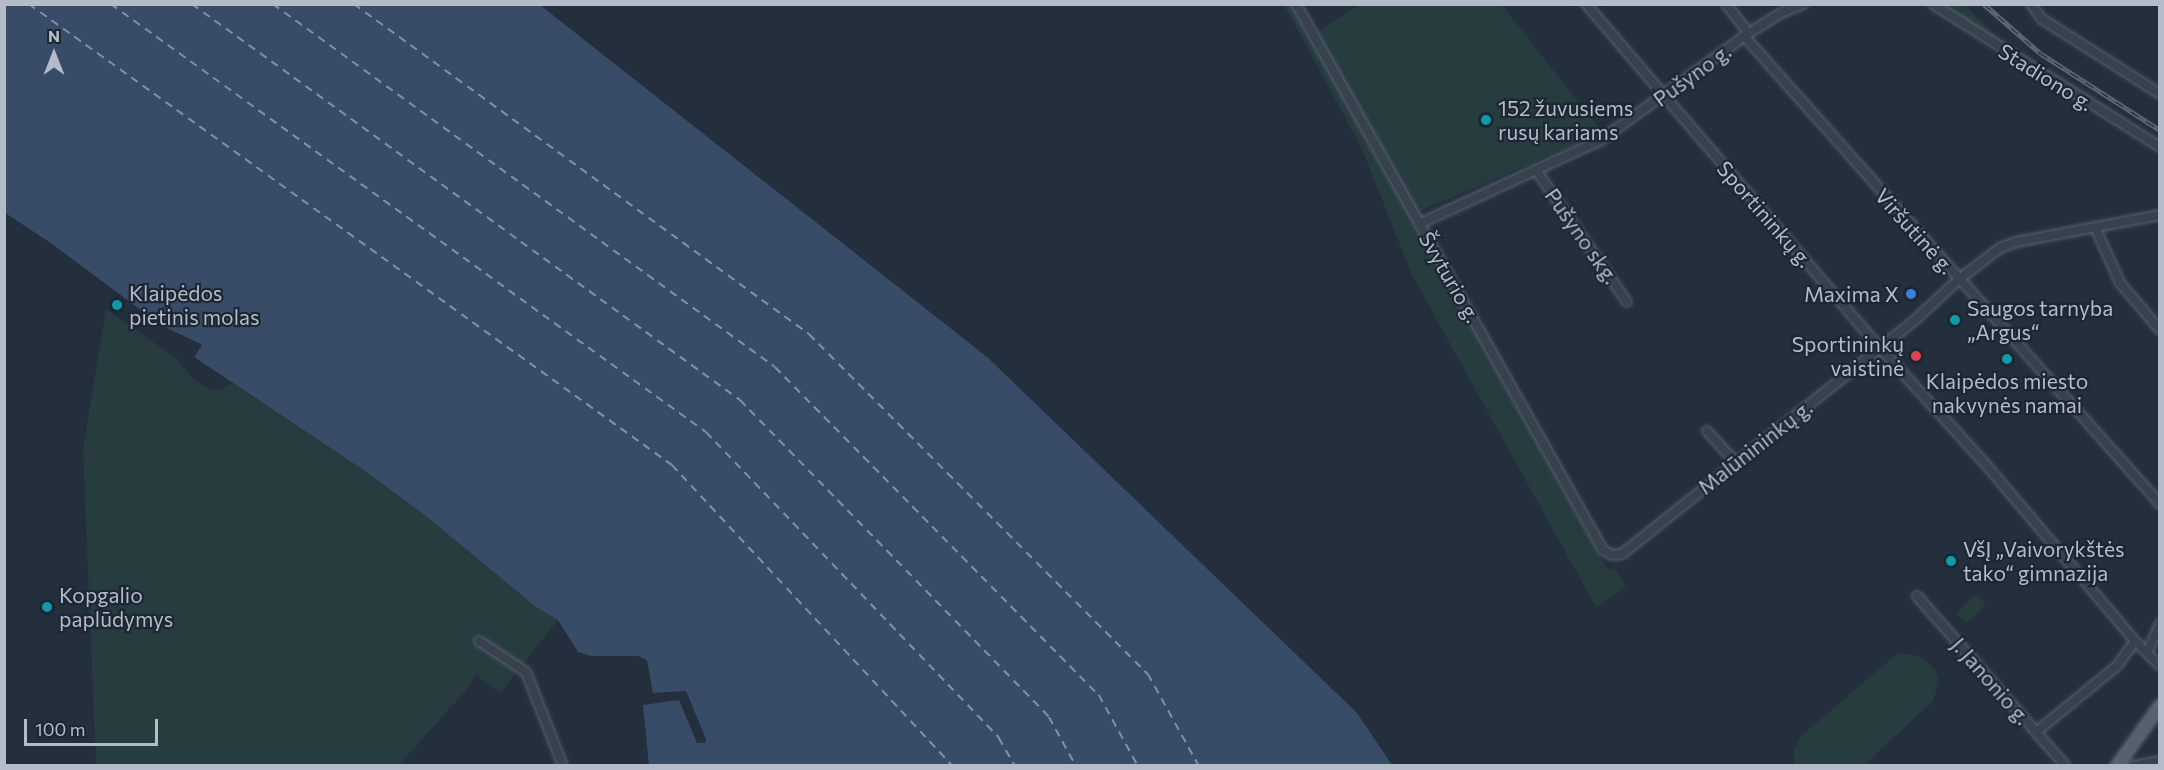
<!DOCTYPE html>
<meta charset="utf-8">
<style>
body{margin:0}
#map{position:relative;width:2164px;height:770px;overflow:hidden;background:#242f3e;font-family:Commissioner,sans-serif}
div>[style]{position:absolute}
.green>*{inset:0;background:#263c3f}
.water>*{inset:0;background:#394c67}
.pier>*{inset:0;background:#242f3e}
.ferry>*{height:1.5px;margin-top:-0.75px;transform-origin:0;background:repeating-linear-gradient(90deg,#7c92b1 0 8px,transparent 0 14px)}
.roads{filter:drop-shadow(0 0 2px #565f6c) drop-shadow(0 0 2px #565f6c)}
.street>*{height:8px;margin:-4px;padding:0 4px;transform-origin:4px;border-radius:4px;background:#38414e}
.primary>*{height:12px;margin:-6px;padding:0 6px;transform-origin:6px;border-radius:6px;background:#56606e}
.rail>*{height:5px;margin-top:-2.5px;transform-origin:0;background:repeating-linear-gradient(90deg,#1d2633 0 9px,#5a6575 0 18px);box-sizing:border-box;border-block:2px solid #5a6575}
.dots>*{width:16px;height:16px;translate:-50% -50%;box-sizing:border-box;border:3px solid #1d2633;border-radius:50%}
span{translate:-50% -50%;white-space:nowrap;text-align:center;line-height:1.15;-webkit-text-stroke:4.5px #1d2633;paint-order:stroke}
.street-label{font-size:21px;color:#b4bcc9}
.poi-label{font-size:21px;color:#b4bcc9}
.left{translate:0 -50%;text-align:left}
.right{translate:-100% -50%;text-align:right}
.frame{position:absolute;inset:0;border:6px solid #b4bcc9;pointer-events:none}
.north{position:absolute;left:24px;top:24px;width:60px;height:60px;-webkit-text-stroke:4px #1d2633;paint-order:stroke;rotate:0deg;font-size:16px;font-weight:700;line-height:24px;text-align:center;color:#b4bcc9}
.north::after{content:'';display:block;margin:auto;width:21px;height:27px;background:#b4bcc9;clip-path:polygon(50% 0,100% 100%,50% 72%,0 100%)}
.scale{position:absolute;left:24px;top:719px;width:134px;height:27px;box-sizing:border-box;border:3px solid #b4bcc9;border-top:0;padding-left:8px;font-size:18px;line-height:21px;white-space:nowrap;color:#b4bcc9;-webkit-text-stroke:4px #1d2633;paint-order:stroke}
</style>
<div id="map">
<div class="green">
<div style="clip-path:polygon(1284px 5px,1291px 5px,1607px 568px,1615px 569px,1626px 587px,1596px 607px,1412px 275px,1362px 149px)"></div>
<div style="clip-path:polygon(1359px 5px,1502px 5px,1603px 133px,1417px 212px,1317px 32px)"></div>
<div style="clip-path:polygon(1940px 5px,1964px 5px,2006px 45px,2005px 47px)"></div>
<div style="clip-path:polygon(106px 309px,176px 358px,195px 381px,212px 390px,220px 390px,232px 383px,359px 467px,421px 512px,536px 607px,558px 620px,500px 693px,476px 675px,466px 690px,399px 765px,96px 765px,83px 449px)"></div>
<div style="clip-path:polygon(1976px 594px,1986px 605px,1966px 624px,1956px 613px)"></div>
<div style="clip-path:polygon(1898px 653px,1920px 656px,1935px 669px,1939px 681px,1933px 701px,1864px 765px,1795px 765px,1793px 751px,1802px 735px)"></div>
</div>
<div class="water">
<div style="clip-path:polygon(4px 5px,540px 5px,987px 357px,1357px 713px,1392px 765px,649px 765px,643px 705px,679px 700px,697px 743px,705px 743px,706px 739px,686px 691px,653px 693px,647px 660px,638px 656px,591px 656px,578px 652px,558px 620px,536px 607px,421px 512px,359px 467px,194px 357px,201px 344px,162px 326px,52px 244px,5px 213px)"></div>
</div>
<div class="pier">
<div style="clip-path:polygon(5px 213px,52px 244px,162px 326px,202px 345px,194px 358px,232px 383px,229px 385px,191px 360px,198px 346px,160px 328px,50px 247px,4px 217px)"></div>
</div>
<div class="ferry">
<div style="left:29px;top:4px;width:791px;rotate:35.64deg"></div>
<div style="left:672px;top:465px;width:412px;rotate:47deg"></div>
<div style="left:111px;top:4px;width:733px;rotate:35.73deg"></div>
<div style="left:706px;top:432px;width:424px;rotate:46.2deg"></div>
<div style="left:999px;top:738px;width:32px;rotate:60deg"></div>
<div style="left:192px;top:4px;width:676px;rotate:35.85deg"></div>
<div style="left:740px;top:400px;width:443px;rotate:45.7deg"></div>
<div style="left:1049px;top:717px;width:56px;rotate:61.1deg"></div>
<div style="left:273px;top:4px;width:619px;rotate:35.87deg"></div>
<div style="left:775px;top:367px;width:461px;rotate:45.4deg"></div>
<div style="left:1099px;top:695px;width:81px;rotate:61.2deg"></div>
<div style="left:354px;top:4px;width:562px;rotate:35.95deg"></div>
<div style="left:809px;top:334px;width:480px;rotate:45.1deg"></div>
<div style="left:1148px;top:674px;width:105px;rotate:61deg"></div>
</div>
<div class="roads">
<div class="street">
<div style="left:1296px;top:4px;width:626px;rotate:60.65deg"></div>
<div style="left:1603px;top:550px;width:10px;rotate:29deg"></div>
<div style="left:1612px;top:555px;width:10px;rotate:-6deg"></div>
<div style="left:1622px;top:554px;width:376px;rotate:-38.6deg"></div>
<div style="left:1916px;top:319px;width:57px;rotate:-42.9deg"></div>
<div style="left:1958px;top:280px;width:53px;rotate:-37.3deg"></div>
<div style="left:2000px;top:248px;width:17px;rotate:-21deg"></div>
<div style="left:2016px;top:242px;width:147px;rotate:-10.6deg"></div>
<div style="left:1586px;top:4px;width:453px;rotate:49.5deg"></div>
<div style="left:1880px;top:348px;width:151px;rotate:47.7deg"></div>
<div style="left:1982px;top:460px;width:237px;rotate:49.8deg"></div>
<div style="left:2135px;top:641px;width:35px;rotate:45deg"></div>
<div style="left:1726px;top:4px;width:37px;rotate:52deg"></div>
<div style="left:1933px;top:4px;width:268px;rotate:32.2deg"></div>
<div style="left:2031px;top:4px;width:19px;rotate:54deg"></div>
<div style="left:2042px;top:19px;width:140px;rotate:32.4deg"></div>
<div style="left:1744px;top:36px;width:626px;rotate:48.37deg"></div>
<div style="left:1536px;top:170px;width:160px;rotate:55.4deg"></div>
<div style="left:1419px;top:224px;width:200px;rotate:-24.8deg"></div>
<div style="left:1601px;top:140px;width:183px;rotate:-35.9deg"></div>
<div style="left:1749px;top:33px;width:40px;rotate:-32deg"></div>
<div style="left:1783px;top:12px;width:22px;rotate:-22deg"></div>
<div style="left:2095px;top:227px;width:61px;rotate:65.9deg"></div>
<div style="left:2120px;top:283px;width:62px;rotate:49.6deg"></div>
<div style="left:1707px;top:431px;width:42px;rotate:47.9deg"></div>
<div style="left:1917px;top:596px;width:226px;rotate:48.8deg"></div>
<div style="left:479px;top:641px;width:56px;rotate:33.4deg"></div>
<div style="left:526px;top:672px;width:101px;rotate:68.5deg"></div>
<div style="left:2147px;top:653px;width:32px;rotate:-66deg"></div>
<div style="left:2036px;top:732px;width:104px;rotate:-39.2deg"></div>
<div style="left:2117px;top:666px;width:31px;rotate:-54deg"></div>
<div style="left:2133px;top:766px;width:27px;rotate:-10deg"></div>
</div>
<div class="primary">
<div style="left:2117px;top:766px;width:74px;rotate:-54.4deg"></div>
</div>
</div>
<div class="rail">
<div style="left:1984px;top:4px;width:74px;rotate:41.2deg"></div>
<div style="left:2040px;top:53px;width:143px;rotate:32.7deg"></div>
</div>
<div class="dots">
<div style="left:1486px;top:120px;background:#0f9aa8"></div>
<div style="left:1911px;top:294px;background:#3f7fe0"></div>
<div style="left:117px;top:305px;background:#0f9aa8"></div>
<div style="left:1955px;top:320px;background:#0f9aa8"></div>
<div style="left:1916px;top:356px;background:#e0444e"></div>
<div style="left:2007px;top:359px;background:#0f9aa8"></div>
<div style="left:1951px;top:561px;background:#0f9aa8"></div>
<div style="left:47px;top:607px;background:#0f9aa8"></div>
</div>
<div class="street-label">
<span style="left:1692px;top:75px;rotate:-36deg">Pušyno g.</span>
<span style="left:2046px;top:77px;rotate:32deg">Stadiono g.</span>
<span style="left:1765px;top:214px;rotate:49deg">Sportininkų g.</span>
<span style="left:1915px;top:231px;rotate:48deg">Viršutinė g.</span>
<span style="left:1582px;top:236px;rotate:55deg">Pušyno skg.</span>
<span style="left:1450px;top:277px;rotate:60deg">Švyturio g.</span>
<span style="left:1755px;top:447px;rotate:-38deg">Malūnininkų g.</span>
<span style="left:1991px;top:681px;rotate:49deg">J. Janonio g.</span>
</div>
<div class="poi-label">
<span class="left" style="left:1498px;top:120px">152 žuvusiems<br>rusų kariams</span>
<span class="left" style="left:129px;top:305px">Klaipėdos<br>pietinis molas</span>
<span class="right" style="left:1899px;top:294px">Maxima X</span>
<span class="left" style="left:1967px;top:320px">Saugos tarnyba<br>„Argus“</span>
<span class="right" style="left:1904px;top:356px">Sportininkų<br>vaistinė</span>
<span style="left:2007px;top:393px">Klaipėdos miesto<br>nakvynės namai</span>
<span class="left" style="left:1963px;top:561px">VšĮ „Vaivorykštės<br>tako“ gimnazija</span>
<span class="left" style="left:59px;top:607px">Kopgalio<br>paplūdymys</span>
</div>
<div class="frame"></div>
<div class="north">N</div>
<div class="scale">100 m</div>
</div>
